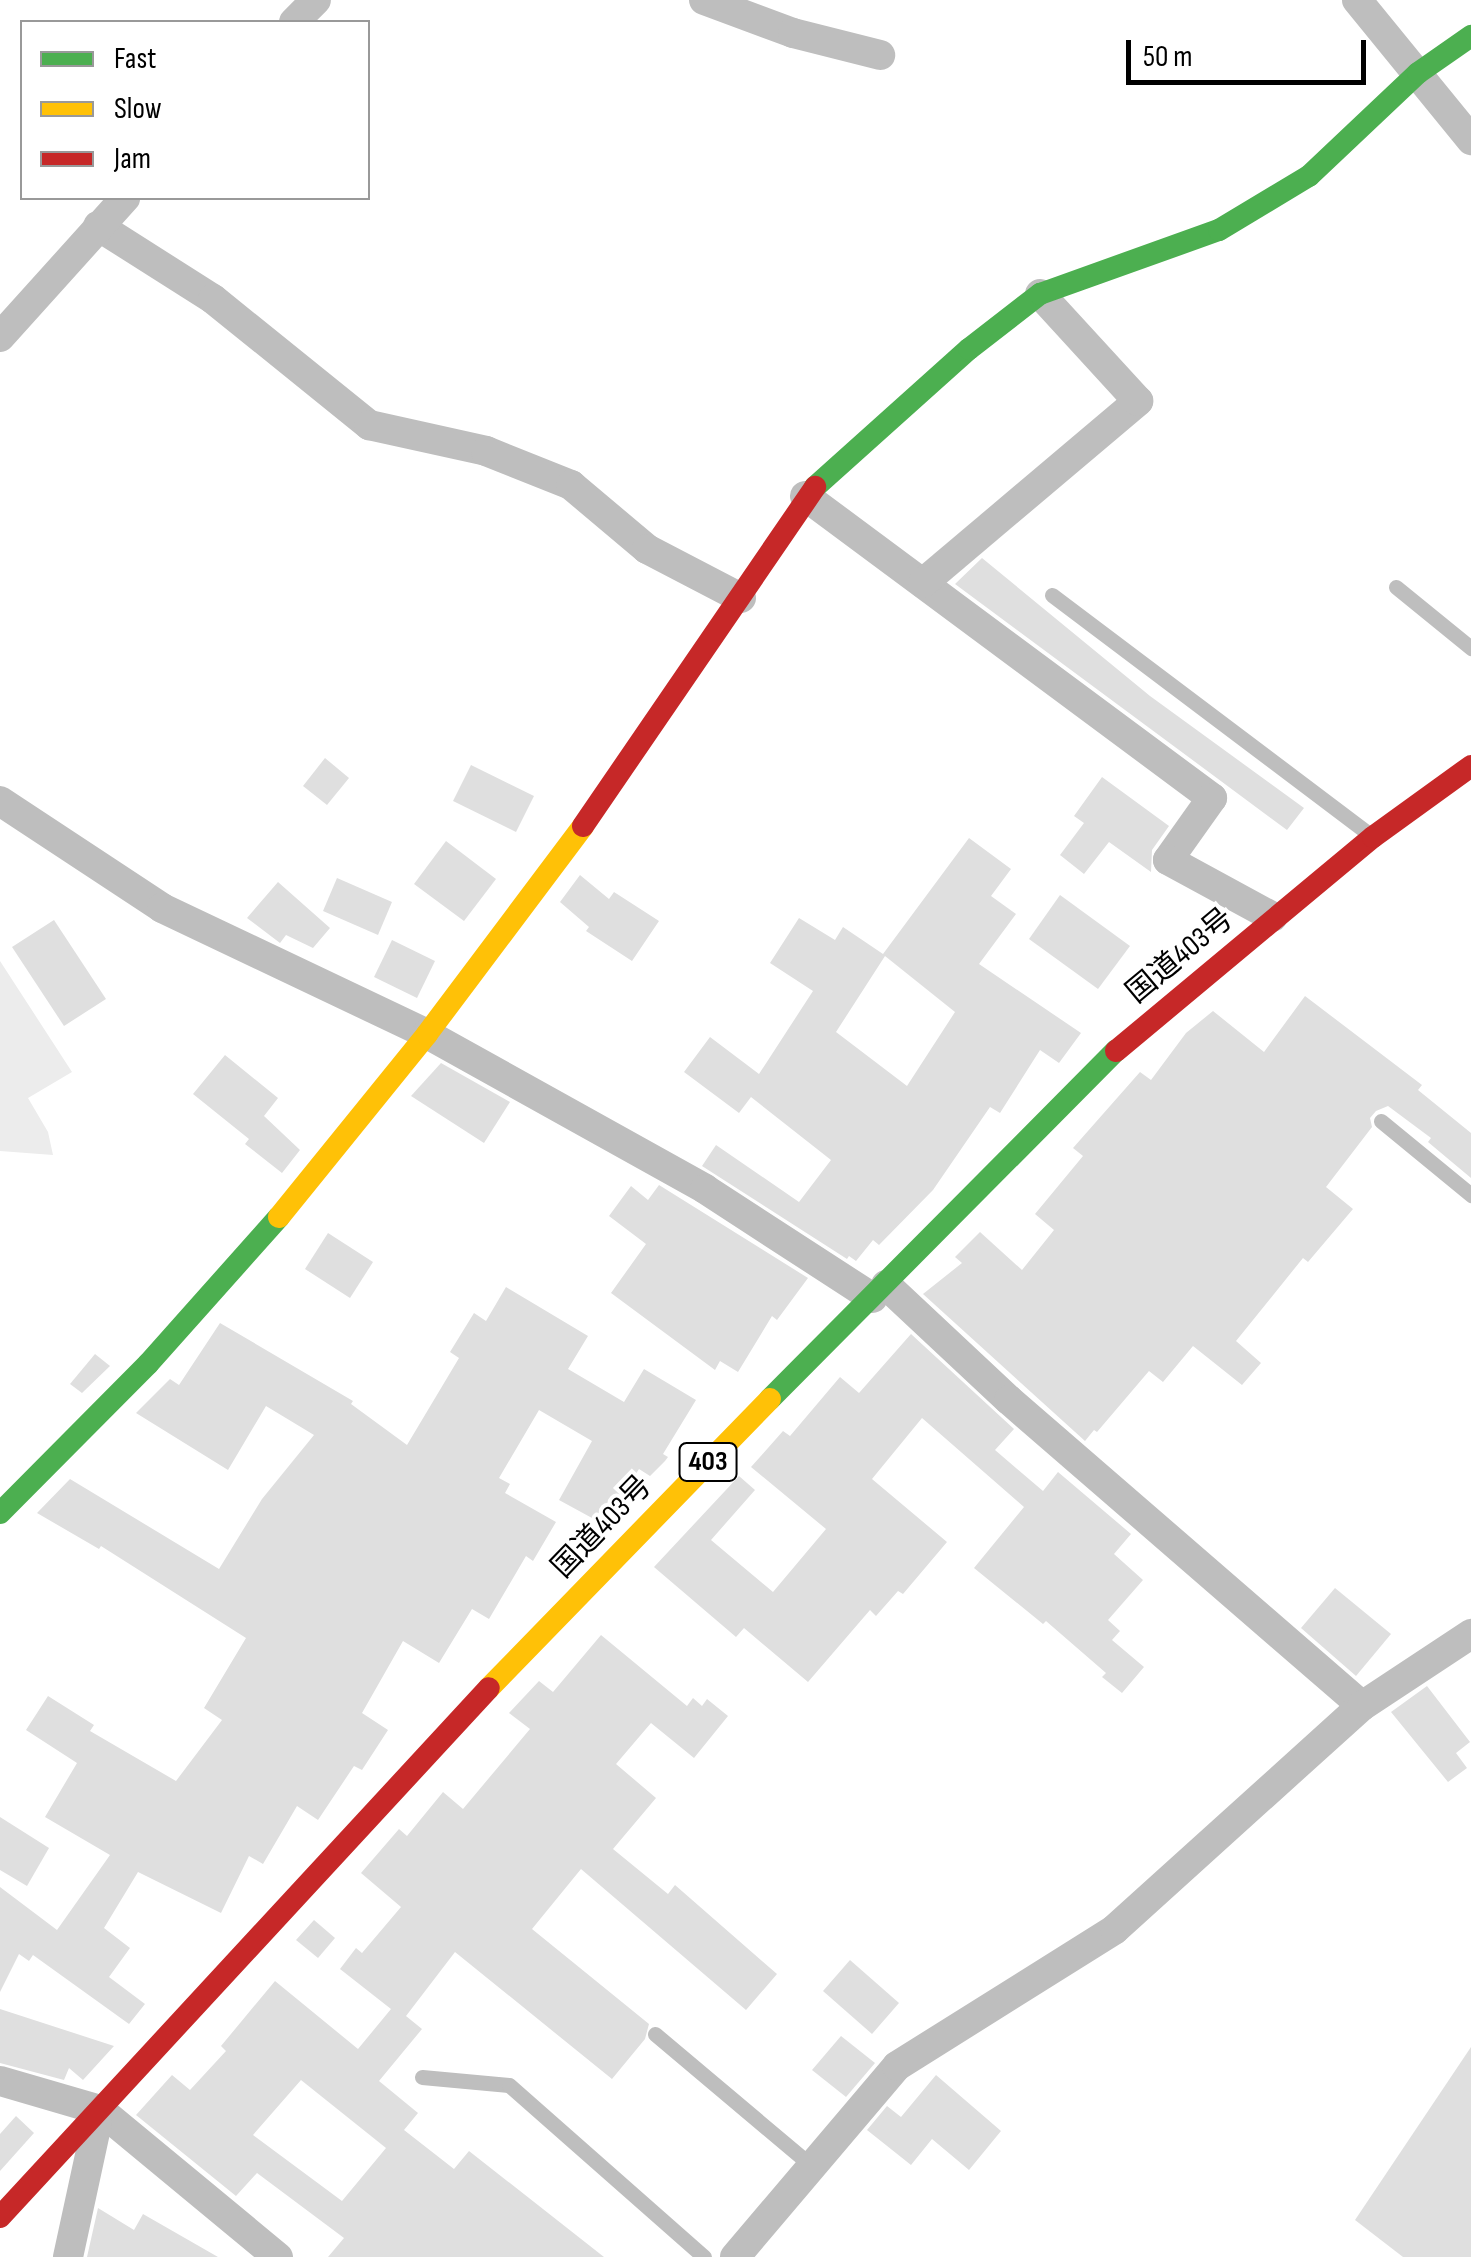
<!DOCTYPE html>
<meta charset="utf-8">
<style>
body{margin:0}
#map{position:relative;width:1471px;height:2257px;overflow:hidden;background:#fff;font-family:"Sofia Sans Condensed","Noto Sans JP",sans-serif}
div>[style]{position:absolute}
.green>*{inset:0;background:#ececec}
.building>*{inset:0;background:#dfdfdf}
.lane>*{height:15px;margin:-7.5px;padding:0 7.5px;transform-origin:7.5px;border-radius:7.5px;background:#bebebe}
.street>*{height:30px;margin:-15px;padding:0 15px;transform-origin:15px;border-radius:15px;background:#bebebe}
.fast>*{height:22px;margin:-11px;padding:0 11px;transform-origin:11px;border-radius:11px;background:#4caf50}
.slow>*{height:22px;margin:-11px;padding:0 11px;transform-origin:11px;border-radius:11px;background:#ffc107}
.jam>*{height:22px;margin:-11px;padding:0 11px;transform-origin:11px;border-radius:11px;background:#c62828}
span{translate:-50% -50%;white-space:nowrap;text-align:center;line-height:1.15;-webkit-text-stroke:8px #fff;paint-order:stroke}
.shield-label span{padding:2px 8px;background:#fff;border:2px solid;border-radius:8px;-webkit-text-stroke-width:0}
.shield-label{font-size:28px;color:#000;font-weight:700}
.street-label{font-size:30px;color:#000}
.legend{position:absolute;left:20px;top:20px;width:350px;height:180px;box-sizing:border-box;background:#fff;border:2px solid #999;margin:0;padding:12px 18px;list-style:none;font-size:30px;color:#000}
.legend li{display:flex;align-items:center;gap:20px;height:50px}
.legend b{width:50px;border:2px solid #999}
.scale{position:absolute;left:1126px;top:40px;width:240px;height:45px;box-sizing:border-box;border:5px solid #000;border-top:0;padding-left:12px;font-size:30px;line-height:35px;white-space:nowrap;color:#000;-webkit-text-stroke:8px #fff;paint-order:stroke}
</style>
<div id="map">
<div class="green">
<div style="clip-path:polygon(0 961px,72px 1072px,28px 1098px,48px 1132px,53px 1155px,0 1151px)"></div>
</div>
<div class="building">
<div style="clip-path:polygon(982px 558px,1150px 696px,1304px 808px,1287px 830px,955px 584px)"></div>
<div style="clip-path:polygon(325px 758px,349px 778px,327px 805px,303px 786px)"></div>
<div style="clip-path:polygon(471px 765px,534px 796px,516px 832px,453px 801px)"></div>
<div style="clip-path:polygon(1102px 777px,1169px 826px,1152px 850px,1151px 872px,1109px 842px,1084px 874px,1060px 855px,1084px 823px,1074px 816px)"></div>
<div style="clip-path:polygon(evenodd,969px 838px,1011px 869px,991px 896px,1016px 914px,979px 964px,1081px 1033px,1059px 1063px,1040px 1050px,1000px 1113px,990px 1107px,933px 1190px,879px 1245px,873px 1240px,856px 1261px,849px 1256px,847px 1259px,702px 1166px,716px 1145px,799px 1202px,831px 1160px,751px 1097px,739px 1113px,684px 1072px,710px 1037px,759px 1074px,813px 991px,770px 963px,799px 918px,835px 940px,843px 927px,883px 954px,969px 838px,885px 956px,955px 1012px,907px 1086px,836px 1032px,885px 956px)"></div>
<div style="clip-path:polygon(446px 841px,496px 879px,464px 921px,414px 884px)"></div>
<div style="clip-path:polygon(580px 875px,609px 899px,614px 892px,659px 921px,632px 961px,586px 931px,589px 927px,560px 902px)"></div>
<div style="clip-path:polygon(337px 878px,392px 902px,378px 935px,323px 911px)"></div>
<div style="clip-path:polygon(278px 882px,330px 928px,313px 948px,286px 935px,280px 943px,247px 918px)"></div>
<div style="clip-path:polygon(1060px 895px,1130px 946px,1098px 989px,1029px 939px)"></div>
<div style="clip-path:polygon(54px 920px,106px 999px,64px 1026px,12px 947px)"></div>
<div style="clip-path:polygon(392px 940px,435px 961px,417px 998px,374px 977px)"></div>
<div style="clip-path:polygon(1305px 996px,1422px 1085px,1418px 1090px,1471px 1133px,1471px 1178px,1428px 1142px,1431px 1138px,1388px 1106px,1376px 1111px,1370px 1118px,1372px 1127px,1326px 1187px,1353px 1209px,1308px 1262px,1303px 1258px,1236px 1341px,1261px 1363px,1242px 1385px,1193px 1346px,1163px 1382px,1149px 1371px,1097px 1432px,1094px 1430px,1085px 1441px,923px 1294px,962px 1263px,955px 1257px,980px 1232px,1022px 1270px,1054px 1230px,1035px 1214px,1083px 1156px,1073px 1148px,1140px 1072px,1151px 1080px,1186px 1033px,1213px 1011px,1264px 1052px)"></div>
<div style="clip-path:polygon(225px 1055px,278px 1098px,264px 1116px,300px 1150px,282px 1173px,245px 1144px,249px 1139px,193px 1094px)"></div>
<div style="clip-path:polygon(441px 1063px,510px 1102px,484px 1143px,411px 1096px)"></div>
<div style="clip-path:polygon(659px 1185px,808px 1278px,777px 1320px,772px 1316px,738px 1372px,720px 1361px,715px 1370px,611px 1293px,646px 1244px,609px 1216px,631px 1186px,648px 1200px)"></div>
<div style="clip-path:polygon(328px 1233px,373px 1262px,350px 1298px,305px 1269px)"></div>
<div style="clip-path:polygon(506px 1287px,588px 1336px,568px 1369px,624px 1402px,644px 1369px,696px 1400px,663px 1454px,668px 1457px,665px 1461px,650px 1476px,639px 1469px,603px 1524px,559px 1500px,592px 1441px,539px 1410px,499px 1478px,510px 1484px,505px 1493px,556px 1522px,533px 1561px,526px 1556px,489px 1619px,472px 1609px,439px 1663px,403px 1641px,362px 1713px,388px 1730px,362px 1770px,354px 1766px,318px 1820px,297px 1806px,263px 1864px,249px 1856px,221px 1913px,138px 1872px,104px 1928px,130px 1948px,109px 1977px,145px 2004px,129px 2024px,33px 1955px,29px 1961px,19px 1954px,0 1992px,0 1887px,57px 1930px,110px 1855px,45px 1817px,77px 1763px,26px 1730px,48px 1696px,94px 1725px,90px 1731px,176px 1781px,222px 1720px,204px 1708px,246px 1638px,101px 1546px,99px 1549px,37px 1513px,70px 1479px,219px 1569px,262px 1499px,314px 1435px,266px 1406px,228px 1470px,136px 1413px,170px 1379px,179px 1385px,220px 1323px,353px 1401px,351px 1404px,407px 1445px,459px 1358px,450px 1352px,474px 1313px,486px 1321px)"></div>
<div style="clip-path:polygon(911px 1334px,1014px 1429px,995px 1450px,1043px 1491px,1058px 1472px,1131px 1534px,1114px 1554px,1143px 1580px,1108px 1620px,1120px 1631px,1112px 1640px,1144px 1667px,1122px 1693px,1102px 1677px,1106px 1673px,1046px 1621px,1043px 1624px,974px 1568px,1024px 1507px,922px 1418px,872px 1479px,947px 1542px,903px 1594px,898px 1591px,876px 1616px,870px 1610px,808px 1682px,744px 1628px,736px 1637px,654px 1567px,739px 1476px,755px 1490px,711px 1540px,773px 1592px,826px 1529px,751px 1467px,783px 1431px,790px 1436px,840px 1377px,859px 1393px)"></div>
<div style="clip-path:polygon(95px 1354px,110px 1366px,82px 1393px,70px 1384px)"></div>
<div style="clip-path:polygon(1335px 1588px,1391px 1634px,1356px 1676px,1301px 1628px)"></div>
<div style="clip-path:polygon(evenodd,601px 1635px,687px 1706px,693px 1698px,702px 1706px,707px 1699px,728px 1716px,694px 1758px,651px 1723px,616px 1764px,656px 1798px,613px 1849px,668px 1894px,675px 1885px,777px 1974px,746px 2010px,581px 1869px,532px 1929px,649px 2024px,645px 2039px,612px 2079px,455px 1952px,406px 2016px,422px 2029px,379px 2081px,418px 2113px,404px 2130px,454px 2169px,469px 2151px,604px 2257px,328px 2257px,344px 2238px,257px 2173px,236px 2196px,136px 2115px,172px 2075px,190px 2090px,226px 2051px,221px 2046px,275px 1981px,358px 2049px,391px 2009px,340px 1969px,356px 1948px,362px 1953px,401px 1907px,361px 1873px,399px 1829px,407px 1836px,443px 1792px,463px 1809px,530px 1729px,509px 1713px,539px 1681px,553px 1692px,601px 1635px,301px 2080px,386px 2148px,342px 2201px,253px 2135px,301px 2080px)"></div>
<div style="clip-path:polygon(1427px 1686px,1470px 1742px,1456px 1753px,1467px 1768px,1448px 1782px,1391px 1712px)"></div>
<div style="clip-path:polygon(0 1817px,49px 1848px,27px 1886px,0 1870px)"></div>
<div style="clip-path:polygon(314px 1920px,335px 1938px,318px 1958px,296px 1940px)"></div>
<div style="clip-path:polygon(850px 1960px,899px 2003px,872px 2034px,823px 1991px)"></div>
<div style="clip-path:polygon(0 2009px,114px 2046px,83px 2080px,69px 2068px,64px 2080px,0 2063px)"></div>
<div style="clip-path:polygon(841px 2036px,875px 2063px,846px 2097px,812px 2070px)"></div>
<div style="clip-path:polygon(1471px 2047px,1471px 2257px,1403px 2257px,1355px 2220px)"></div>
<div style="clip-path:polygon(936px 2075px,1001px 2131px,969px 2170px,932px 2139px,911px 2165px,867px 2130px,887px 2106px,901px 2117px)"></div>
<div style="clip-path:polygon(16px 2116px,34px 2133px,0 2171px,0 2134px)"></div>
<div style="clip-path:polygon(98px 2208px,134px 2230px,143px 2214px,218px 2257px,87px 2257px)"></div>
</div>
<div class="lane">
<div style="left:1396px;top:587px;width:97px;rotate:39.1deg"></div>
<div style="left:1052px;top:595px;width:392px;rotate:37deg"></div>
<div style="left:1381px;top:1121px;width:117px;rotate:39.4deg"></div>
<div style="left:655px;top:2034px;width:205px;rotate:40.1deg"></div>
<div style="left:422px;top:2077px;width:87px;rotate:5.3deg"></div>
<div style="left:509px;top:2085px;width:260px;rotate:41.4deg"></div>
</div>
<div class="street">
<div style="left:704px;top:0;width:95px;rotate:20.3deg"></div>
<div style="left:793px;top:33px;width:90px;rotate:14.2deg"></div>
<div style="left:1357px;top:0;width:181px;rotate:50.8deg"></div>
<div style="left:294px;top:22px;width:31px;rotate:-45deg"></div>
<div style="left:98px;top:226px;width:136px;rotate:32.4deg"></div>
<div style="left:213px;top:299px;width:201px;rotate:38.9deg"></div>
<div style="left:369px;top:425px;width:120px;rotate:12.5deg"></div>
<div style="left:486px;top:451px;width:92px;rotate:21.8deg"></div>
<div style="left:571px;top:485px;width:99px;rotate:40.1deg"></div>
<div style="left:647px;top:549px;width:106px;rotate:27.5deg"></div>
<div style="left:0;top:337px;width:187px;rotate:-48deg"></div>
<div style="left:805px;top:496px;width:507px;rotate:36.58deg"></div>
<div style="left:1212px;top:798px;width:76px;rotate:125.4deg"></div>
<div style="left:1168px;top:860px;width:119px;rotate:28.5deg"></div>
<div style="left:923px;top:583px;width:282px;rotate:-40.2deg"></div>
<div style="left:1138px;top:401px;width:145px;rotate:-132.5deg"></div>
<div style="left:0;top:801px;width:194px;rotate:33.4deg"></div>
<div style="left:162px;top:908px;width:293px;rotate:25.4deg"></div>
<div style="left:427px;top:1034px;width:318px;rotate:29.1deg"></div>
<div style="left:705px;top:1189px;width:200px;rotate:33deg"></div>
<div style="left:886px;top:1285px;width:168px;rotate:43.1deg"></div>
<div style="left:1009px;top:1400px;width:467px;rotate:40.9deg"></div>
<div style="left:0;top:2081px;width:104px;rotate:16.2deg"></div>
<div style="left:100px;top:2110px;width:231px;rotate:39.6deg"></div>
<div style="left:68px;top:2257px;width:137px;rotate:-77.8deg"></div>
<div style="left:735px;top:2257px;width:250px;rotate:-49.7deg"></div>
<div style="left:897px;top:2066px;width:257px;rotate:-32.1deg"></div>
<div style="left:1115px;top:1929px;width:333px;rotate:-42.1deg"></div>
<div style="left:1362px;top:1706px;width:131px;rotate:-33.4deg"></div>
</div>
<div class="fast">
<div style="left:815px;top:487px;width:207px;rotate:-41.9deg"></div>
<div style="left:969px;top:349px;width:90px;rotate:-37.8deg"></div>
<div style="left:1040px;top:294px;width:190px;rotate:-19.7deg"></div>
<div style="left:1219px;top:230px;width:105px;rotate:-31deg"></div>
<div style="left:1309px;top:176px;width:150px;rotate:-43.4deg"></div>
<div style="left:1418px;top:73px;width:65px;rotate:-34.9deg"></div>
<div style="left:770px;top:1399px;width:491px;rotate:-45.2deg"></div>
<div style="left:0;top:1513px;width:210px;rotate:-45.2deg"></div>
<div style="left:148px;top:1364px;width:197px;rotate:-48.3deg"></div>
</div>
<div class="slow">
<div style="left:279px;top:1217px;width:235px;rotate:-51deg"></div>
<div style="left:427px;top:1034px;width:260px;rotate:-53.1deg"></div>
<div style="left:489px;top:1688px;width:403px;rotate:-45.8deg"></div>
</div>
<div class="jam">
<div style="left:583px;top:826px;width:411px;rotate:-55.6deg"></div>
<div style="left:1116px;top:1051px;width:334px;rotate:-39.8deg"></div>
<div style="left:1373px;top:837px;width:121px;rotate:-35.9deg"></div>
<div style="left:0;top:2217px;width:720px;rotate:-47.25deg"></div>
</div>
<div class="shield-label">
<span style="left:708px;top:1462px">403</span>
</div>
<div class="street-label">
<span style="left:1180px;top:956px;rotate:-40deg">国道403号</span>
<span style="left:602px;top:1527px;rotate:-46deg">国道403号</span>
</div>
<ul class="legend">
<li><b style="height:12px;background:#4caf50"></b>Fast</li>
<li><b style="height:12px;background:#ffc107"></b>Slow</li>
<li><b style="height:12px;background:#c62828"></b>Jam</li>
</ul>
<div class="scale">50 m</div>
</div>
